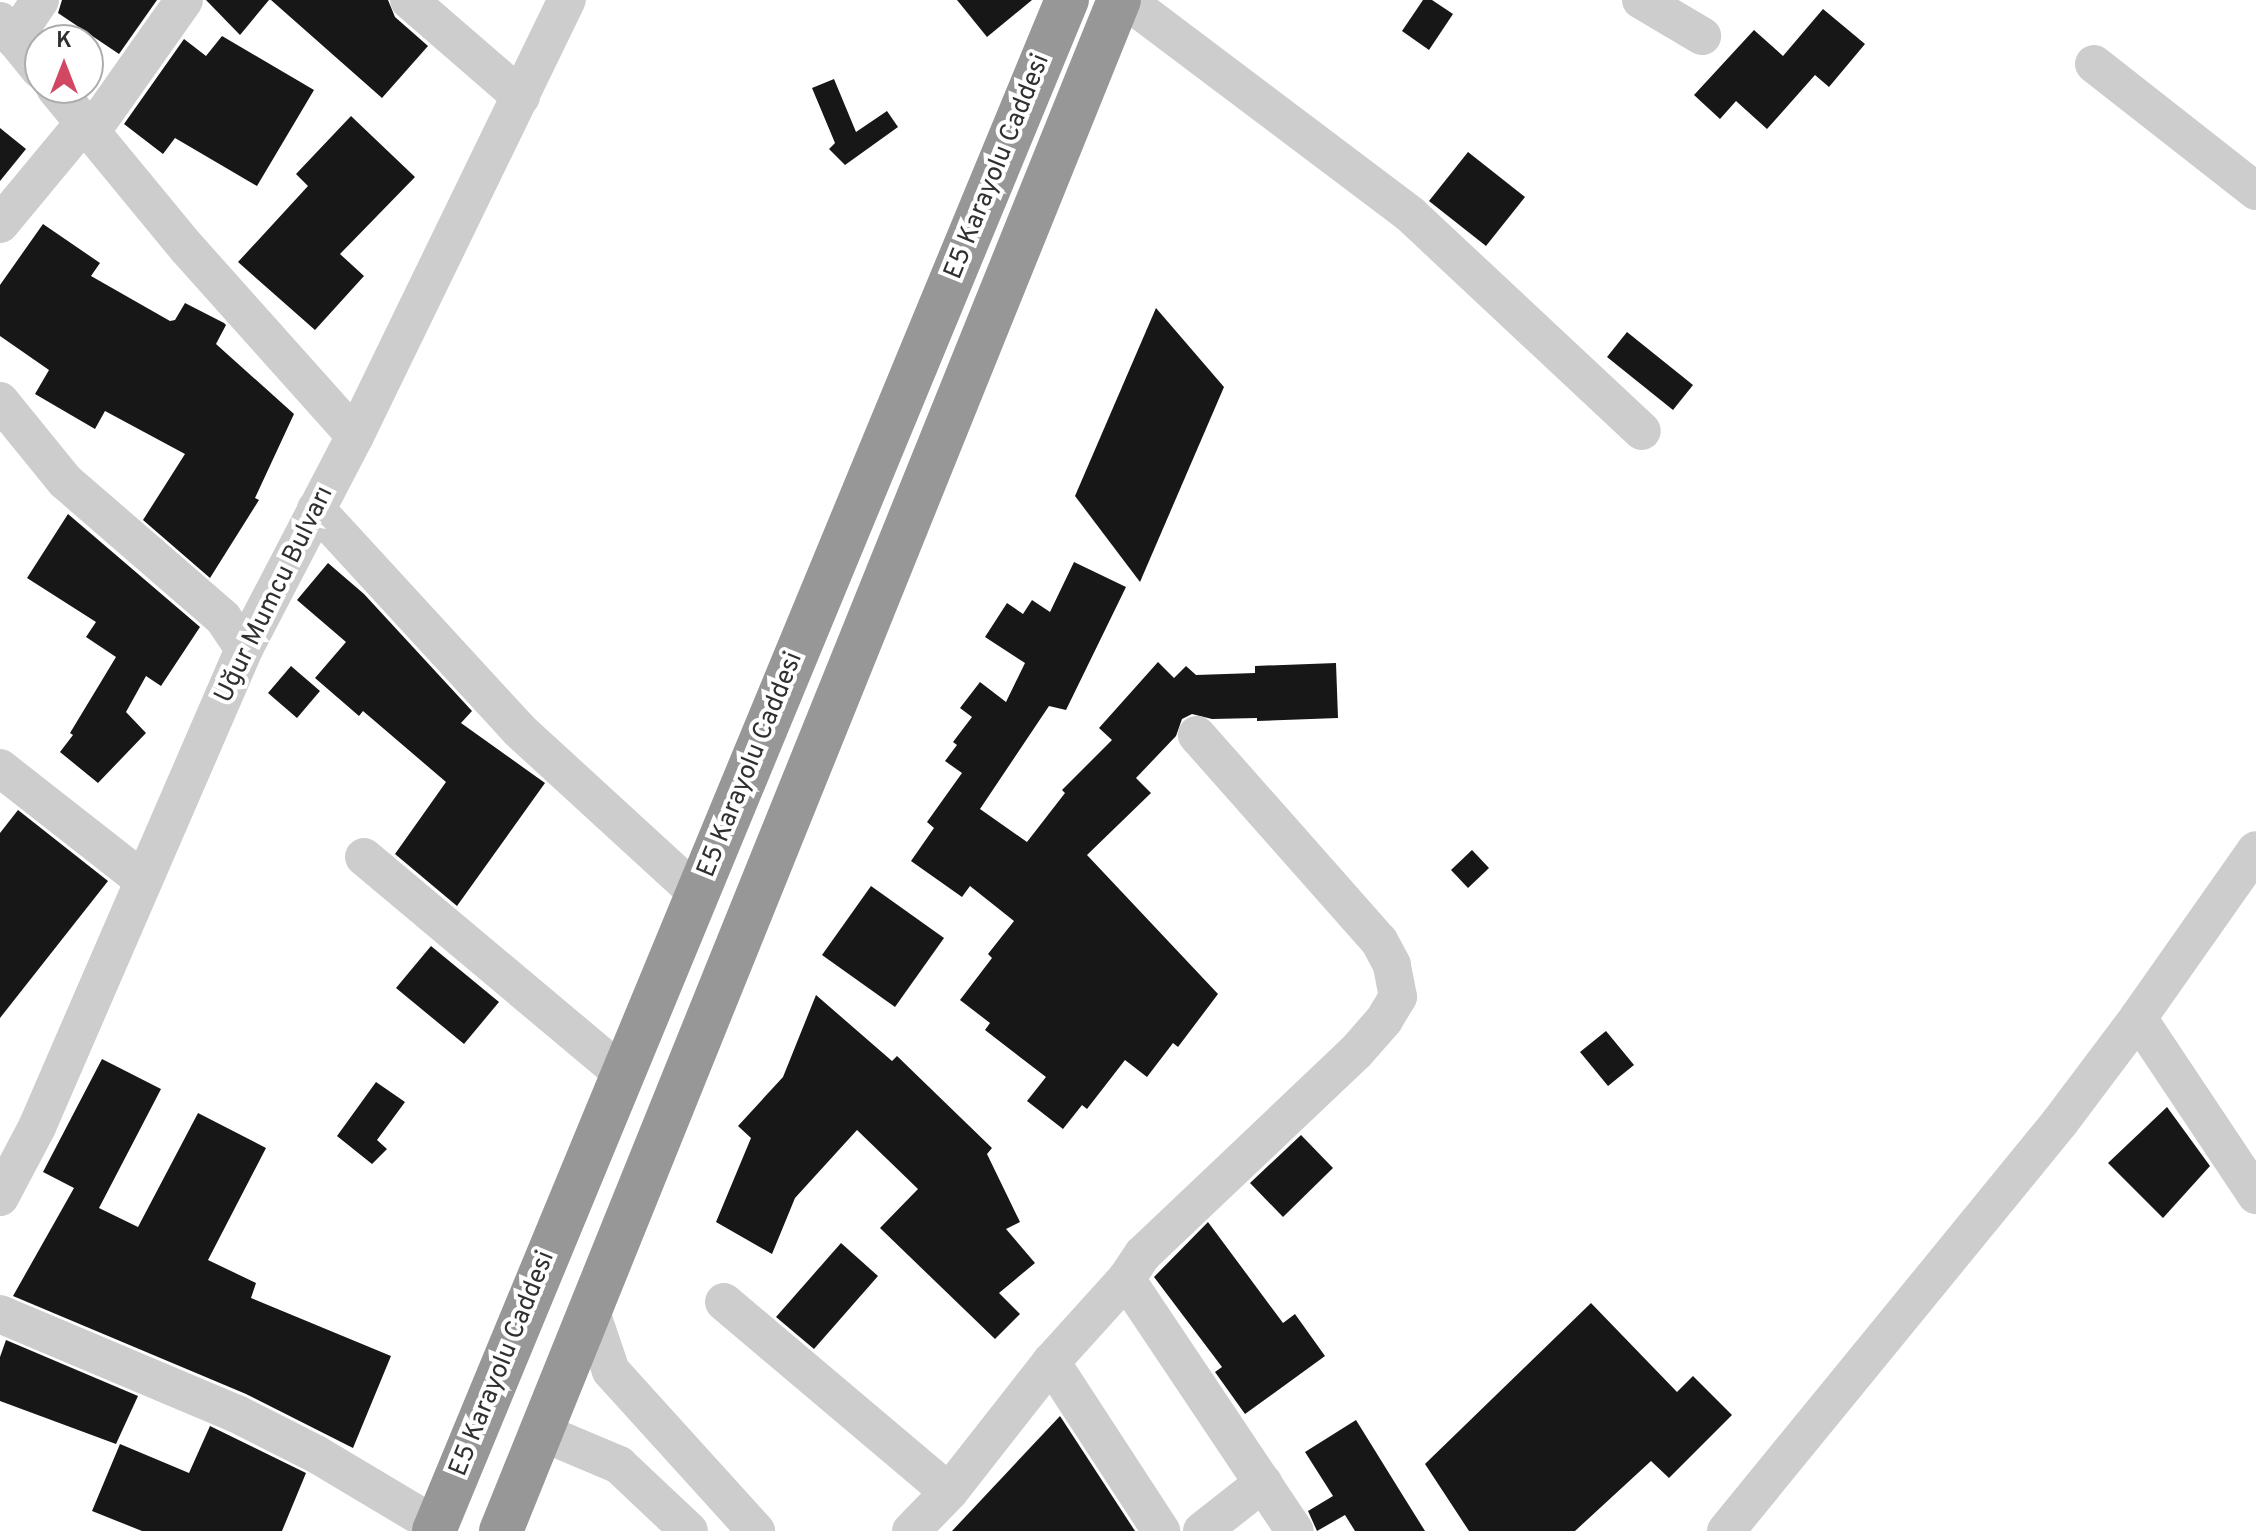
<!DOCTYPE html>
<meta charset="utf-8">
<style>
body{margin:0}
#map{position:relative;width:2256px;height:1531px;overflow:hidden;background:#fff;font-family:Overpass,sans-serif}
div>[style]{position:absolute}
.building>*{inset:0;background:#171717}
.minor>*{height:38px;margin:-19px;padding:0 19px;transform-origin:19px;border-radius:19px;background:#cdcdcd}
.highway>*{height:44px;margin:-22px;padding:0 22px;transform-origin:22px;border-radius:22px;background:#979797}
span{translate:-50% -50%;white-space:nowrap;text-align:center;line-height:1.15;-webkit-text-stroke:8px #fff;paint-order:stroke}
.street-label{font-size:26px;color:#303030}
.north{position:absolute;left:24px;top:24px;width:80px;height:80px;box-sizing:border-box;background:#fff;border:2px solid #acacac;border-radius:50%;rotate:0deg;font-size:22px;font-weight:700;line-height:32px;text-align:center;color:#303030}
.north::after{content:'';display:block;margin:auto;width:28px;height:36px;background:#d24761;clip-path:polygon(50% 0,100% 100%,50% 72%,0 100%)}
</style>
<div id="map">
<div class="building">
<div style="clip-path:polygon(62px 0,157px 0,119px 54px,58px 13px)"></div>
<div style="clip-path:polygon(206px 0,269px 0,240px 35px)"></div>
<div style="clip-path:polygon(271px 0,388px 0,395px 17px,428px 46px,382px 98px)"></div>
<div style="clip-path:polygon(957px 0,1032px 0,987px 37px)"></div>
<div style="clip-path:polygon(1423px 0,1432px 0,1453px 14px,1429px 50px,1402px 31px)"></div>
<div style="clip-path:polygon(1823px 9px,1865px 44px,1829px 87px,1815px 75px,1767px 129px,1736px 101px,1720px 119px,1694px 95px,1754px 30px,1783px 56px)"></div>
<div style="clip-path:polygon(222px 36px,314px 90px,257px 186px,175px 138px,163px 154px,124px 124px,184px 39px,206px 56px)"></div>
<div style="clip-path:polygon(834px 79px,856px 132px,887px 111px,898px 127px,845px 165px,829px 149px,835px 143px,812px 88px)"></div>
<div style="clip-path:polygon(351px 116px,415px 177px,340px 254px,364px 276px,315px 330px,238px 262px,308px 186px,296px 174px)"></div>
<div style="clip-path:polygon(0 128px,26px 149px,0 181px)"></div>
<div style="clip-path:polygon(1468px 152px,1525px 197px,1486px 246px,1429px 201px)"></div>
<div style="clip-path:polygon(43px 224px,100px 263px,91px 276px,170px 321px,175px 320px,185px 303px,224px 323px,226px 325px,216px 344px,294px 414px,255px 498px,259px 500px,210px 578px,143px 520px,185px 454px,105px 411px,95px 429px,35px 394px,49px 370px,0 336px,0 285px)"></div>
<div style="clip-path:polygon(1156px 308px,1224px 387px,1140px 582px,1075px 496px)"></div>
<div style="clip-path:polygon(1627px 332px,1693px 385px,1673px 410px,1607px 357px)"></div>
<div style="clip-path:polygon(68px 514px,200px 627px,161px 686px,146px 676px,126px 712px,146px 733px,98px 783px,60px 752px,73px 735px,70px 733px,116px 657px,86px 637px,96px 622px,27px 578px)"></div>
<div style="clip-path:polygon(1074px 562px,1126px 587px,1066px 710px,1049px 706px,980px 809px,1027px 842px,1065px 793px,1062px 790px,1112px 740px,1099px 728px,1158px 662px,1174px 678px,1186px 666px,1196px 675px,1255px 673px,1255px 666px,1336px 663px,1338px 718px,1257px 721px,1257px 718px,1212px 719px,1192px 714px,1182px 719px,1176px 736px,1136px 778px,1151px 793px,1087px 855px,1218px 994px,1178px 1047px,1173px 1043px,1147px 1077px,1125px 1060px,1087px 1109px,1082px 1105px,1063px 1129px,1027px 1101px,1046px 1077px,985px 1030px,990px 1023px,960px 1000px,992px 958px,988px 954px,1014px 921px,970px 886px,962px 897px,911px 861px,934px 828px,927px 822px,962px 773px,945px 761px,957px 745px,953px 742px,972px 717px,960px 708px,980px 682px,1006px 702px,1025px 663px,985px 637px,1007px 603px,1023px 614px,1032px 600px,1050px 612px)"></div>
<div style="clip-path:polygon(328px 563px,364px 594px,472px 711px,461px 723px,545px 783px,457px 906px,395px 854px,446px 782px,363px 711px,359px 716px,315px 678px,346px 642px,297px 600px)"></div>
<div style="clip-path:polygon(291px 666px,320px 691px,297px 718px,268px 693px)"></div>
<div style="clip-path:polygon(18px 810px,108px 881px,0 1018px,0 833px)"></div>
<div style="clip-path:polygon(1472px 850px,1489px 868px,1468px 888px,1451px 870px)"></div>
<div style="clip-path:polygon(871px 886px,944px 938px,895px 1007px,822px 955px)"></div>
<div style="clip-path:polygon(431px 946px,499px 1002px,464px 1044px,396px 988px)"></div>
<div style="clip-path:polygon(816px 995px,892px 1061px,897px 1056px,992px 1148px,987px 1154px,1020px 1222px,1006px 1229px,1035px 1263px,999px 1293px,1020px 1314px,995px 1339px,880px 1228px,918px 1189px,857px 1130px,795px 1198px,772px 1254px,716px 1222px,751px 1138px,738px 1126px,783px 1077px)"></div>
<div style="clip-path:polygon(1606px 1031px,1634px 1065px,1608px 1086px,1580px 1052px)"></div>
<div style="clip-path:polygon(102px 1059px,161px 1089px,99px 1208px,138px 1227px,198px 1113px,266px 1148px,208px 1260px,256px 1283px,251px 1298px,391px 1356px,353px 1448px,246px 1394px,13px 1296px,74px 1188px,43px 1172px)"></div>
<div style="clip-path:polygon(376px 1082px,405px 1102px,377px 1140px,387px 1149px,372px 1164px,337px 1136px)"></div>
<div style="clip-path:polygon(2167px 1107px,2210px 1166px,2163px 1218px,2108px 1163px)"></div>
<div style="clip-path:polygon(1301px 1135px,1333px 1168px,1283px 1217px,1250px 1183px)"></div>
<div style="clip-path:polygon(1208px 1222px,1283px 1323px,1295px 1314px,1325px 1356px,1245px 1414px,1215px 1372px,1222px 1367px,1154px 1277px)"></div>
<div style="clip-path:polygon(841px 1243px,878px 1276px,814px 1349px,776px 1317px)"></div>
<div style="clip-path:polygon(1591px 1303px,1677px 1392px,1693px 1376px,1732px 1415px,1669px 1478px,1651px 1461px,1575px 1531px,1469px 1531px,1425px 1464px)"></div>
<div style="clip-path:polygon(6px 1340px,138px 1396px,116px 1444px,0 1401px,0 1357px)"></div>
<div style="clip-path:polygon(1060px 1416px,1135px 1531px,952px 1531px)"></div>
<div style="clip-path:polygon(1356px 1420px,1405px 1499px,1425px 1531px,1355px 1531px,1345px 1515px,1317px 1531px,1308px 1511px,1333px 1496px,1305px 1452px)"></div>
<div style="clip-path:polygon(210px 1426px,306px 1473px,282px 1531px,142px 1531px,92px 1511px,120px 1444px,189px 1473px)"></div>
</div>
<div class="minor">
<div style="left:409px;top:0;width:148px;rotate:40.9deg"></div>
<div style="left:1126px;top:0;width:357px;rotate:37deg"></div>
<div style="left:1411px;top:215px;width:316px;rotate:43.1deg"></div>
<div style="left:1641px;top:0;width:71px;rotate:30.5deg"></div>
<div style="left:0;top:21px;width:63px;rotate:50.8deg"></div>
<div style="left:14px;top:39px;width:47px;rotate:-56.3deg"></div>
<div style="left:2094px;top:64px;width:206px;rotate:38.1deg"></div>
<div style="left:55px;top:88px;width:207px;rotate:50.5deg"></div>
<div style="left:187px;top:248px;width:252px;rotate:48.2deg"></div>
<div style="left:91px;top:132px;width:161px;rotate:-54.8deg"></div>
<div style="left:0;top:224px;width:131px;rotate:-50.3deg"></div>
<div style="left:0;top:401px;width:103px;rotate:50.9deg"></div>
<div style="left:65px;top:481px;width:209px;rotate:40.9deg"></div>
<div style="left:223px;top:618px;width:37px;rotate:56deg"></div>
<div style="left:316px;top:509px;width:300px;rotate:47.4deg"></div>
<div style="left:519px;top:730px;width:243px;rotate:42.5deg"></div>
<div style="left:0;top:768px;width:182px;rotate:38.1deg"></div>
<div style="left:364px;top:857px;width:338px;rotate:40deg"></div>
<div style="left:2138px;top:1018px;width:213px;rotate:56.3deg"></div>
<div style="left:0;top:1197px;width:79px;rotate:-62.1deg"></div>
<div style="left:37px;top:1127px;width:521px;rotate:-66.58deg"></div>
<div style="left:244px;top:649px;width:240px;rotate:-62.5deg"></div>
<div style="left:355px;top:436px;width:485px;rotate:-64.1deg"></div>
<div style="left:1126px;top:1279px;width:303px;rotate:56.2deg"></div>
<div style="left:724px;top:1302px;width:294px;rotate:40.2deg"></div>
<div style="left:590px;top:1309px;width:65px;rotate:71.3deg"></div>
<div style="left:611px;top:1371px;width:216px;rotate:47.8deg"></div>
<div style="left:0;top:1314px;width:257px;rotate:22.9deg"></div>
<div style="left:237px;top:1414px;width:89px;rotate:26.9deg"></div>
<div style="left:316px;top:1454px;width:141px;rotate:30.8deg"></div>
<div style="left:1051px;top:1362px;width:202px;rotate:56.9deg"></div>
<div style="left:541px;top:1432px;width:85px;rotate:22.9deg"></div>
<div style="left:619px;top:1465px;width:96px;rotate:43.3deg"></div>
<div style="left:911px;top:1531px;width:54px;rotate:-45.7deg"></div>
<div style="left:949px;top:1492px;width:165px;rotate:-51.9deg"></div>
<div style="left:1051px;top:1362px;width:112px;rotate:-47.9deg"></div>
<div style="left:1126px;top:1279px;width:30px;rotate:-56deg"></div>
<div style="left:1143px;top:1254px;width:294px;rotate:-43.5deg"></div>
<div style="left:1356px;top:1052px;width:43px;rotate:-48.8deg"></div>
<div style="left:1384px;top:1020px;width:27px;rotate:-59deg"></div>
<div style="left:1398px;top:997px;width:33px;rotate:-101deg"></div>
<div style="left:1392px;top:965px;width:27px;rotate:-118deg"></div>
<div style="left:1379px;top:941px;width:275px;rotate:-131.5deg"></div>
<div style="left:1202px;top:1531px;width:78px;rotate:-38.2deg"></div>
<div style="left:1726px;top:1531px;width:528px;rotate:-50.76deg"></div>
<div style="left:2060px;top:1122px;width:130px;rotate:-53.1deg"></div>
<div style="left:2138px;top:1018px;width:205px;rotate:-54.9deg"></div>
</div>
<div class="highway">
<div style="left:434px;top:1531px;width:1657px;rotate:-67.54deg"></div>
<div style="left:501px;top:1531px;width:1651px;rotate:-68.02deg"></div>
</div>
<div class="street-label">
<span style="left:998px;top:167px;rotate:-68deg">E5 Karayolu Caddesi</span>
<span style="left:275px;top:595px;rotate:-64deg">Uğur Mumcu Bulvarı</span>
<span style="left:751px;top:765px;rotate:-68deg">E5 Karayolu Caddesi</span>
<span style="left:503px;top:1364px;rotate:-68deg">E5 Karayolu Caddesi</span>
</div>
<div class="north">K</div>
</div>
